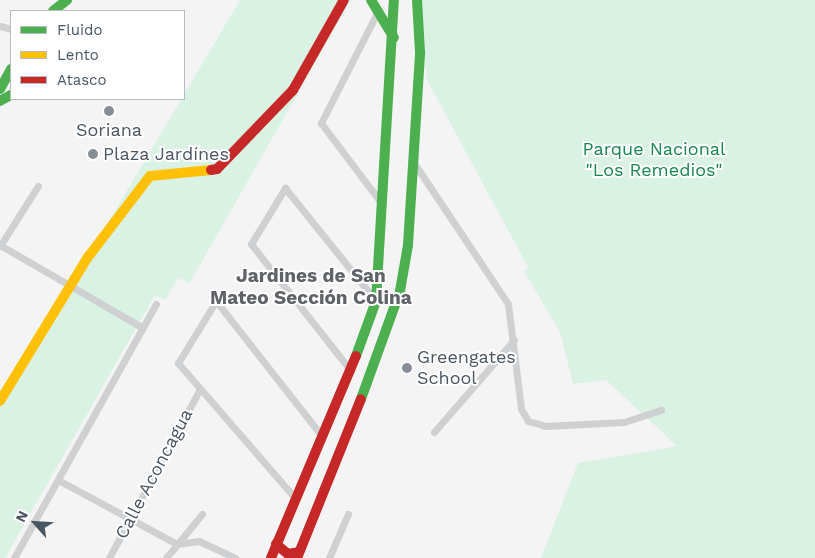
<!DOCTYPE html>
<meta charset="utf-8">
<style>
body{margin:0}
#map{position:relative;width:815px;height:558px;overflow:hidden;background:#f4f4f4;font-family:"Work Sans",sans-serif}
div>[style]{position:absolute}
.green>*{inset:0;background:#d9f2e3}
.street>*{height:7px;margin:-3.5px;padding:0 3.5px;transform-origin:3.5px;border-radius:3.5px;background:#ced0d2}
.fast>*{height:10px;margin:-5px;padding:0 5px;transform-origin:5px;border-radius:5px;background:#4caf50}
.slow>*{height:10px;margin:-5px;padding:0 5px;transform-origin:5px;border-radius:5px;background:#ffc107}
.jam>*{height:10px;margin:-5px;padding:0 5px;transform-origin:5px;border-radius:5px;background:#c62828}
.dots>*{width:14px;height:14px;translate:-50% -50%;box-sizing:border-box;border:2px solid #fff;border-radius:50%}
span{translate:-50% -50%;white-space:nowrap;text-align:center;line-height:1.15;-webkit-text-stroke:4px #fff;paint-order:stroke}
.poi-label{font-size:18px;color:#4a5661}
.left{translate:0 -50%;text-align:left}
.park-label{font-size:18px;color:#17864f}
.street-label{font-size:18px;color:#4a5661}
.neighbourhood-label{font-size:19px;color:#5f6368;font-weight:700}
.legend{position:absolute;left:10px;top:10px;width:175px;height:90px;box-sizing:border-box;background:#fff;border:1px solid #b7bbc0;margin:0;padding:6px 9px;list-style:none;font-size:15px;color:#4a5661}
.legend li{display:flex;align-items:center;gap:10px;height:25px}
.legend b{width:25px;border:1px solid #b7bbc0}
.north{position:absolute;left:10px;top:498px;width:50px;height:50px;-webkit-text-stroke:4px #fff;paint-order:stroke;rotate:296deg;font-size:14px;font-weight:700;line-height:20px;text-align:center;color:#4a5661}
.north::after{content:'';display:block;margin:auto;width:18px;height:22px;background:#4a5661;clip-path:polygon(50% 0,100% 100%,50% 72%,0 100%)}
</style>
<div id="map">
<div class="green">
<div style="clip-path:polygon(240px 0,351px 0,189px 284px,178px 278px,165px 300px,155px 295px,5px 558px,0 558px,0 405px)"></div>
<div style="clip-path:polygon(418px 0,815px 0,815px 558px,541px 558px,578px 463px,677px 446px,606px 380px,573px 384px,560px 332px,524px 271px,528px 267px,427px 80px)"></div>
</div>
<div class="street">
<div style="left:378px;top:11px;width:126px;rotate:117deg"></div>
<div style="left:321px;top:123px;width:101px;rotate:53deg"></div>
<div style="left:0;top:26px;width:11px;rotate:15deg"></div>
<div style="left:414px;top:163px;width:169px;rotate:56.3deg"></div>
<div style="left:508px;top:304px;width:106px;rotate:82.9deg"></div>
<div style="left:521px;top:409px;width:14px;rotate:60deg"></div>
<div style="left:528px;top:421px;width:18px;rotate:16deg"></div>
<div style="left:545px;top:426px;width:79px;rotate:-2.9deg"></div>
<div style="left:624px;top:422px;width:39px;rotate:-18deg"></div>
<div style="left:0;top:245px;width:165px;rotate:30.1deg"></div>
<div style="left:0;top:246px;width:71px;rotate:-57.7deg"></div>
<div style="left:351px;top:371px;width:162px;rotate:-128.2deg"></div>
<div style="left:251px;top:244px;width:66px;rotate:-58.7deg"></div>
<div style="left:285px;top:188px;width:145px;rotate:51.2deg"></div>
<div style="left:434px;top:432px;width:122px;rotate:-49deg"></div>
<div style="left:60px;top:481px;width:133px;rotate:28.3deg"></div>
<div style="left:177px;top:544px;width:22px;rotate:-8deg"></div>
<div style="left:199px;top:541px;width:40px;rotate:25deg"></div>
<div style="left:295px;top:498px;width:179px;rotate:-130.9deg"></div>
<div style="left:178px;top:363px;width:73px;rotate:-58.5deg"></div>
<div style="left:216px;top:301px;width:170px;rotate:51.9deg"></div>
<div style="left:14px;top:558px;width:291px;rotate:-60.8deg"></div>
<div style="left:109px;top:558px;width:190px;rotate:-61.7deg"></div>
<div style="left:166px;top:558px;width:57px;rotate:-50.7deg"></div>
<div style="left:329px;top:558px;width:48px;rotate:-66.6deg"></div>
</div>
<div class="fast">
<div style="left:371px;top:0;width:44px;rotate:58.8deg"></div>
<div style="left:53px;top:11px;width:18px;rotate:-38deg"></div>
<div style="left:0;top:89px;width:23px;rotate:-61deg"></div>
<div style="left:0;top:101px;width:13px;rotate:-29deg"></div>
<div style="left:356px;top:356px;width:59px;rotate:-70deg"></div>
<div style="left:376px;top:301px;width:302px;rotate:-86.6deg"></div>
<div style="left:361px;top:399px;width:115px;rotate:-70.1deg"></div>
<div style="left:400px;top:291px;width:47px;rotate:-80.1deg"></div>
<div style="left:408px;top:245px;width:193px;rotate:-86.4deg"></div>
<div style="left:420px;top:52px;width:52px;rotate:-93.3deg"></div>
</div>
<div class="slow">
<div style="left:0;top:401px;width:169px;rotate:-58.6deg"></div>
<div style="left:88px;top:257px;width:102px;rotate:-52.6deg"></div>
<div style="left:150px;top:176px;width:61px;rotate:-5.6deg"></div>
</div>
<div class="jam">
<div style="left:211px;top:170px;width:6px;rotate:-9deg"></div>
<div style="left:217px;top:169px;width:110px;rotate:-46.1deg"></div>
<div style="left:293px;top:90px;width:103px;rotate:-60.5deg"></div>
<div style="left:276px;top:544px;width:16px;rotate:40deg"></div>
<div style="left:288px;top:554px;width:11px;rotate:-10deg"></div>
<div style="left:271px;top:558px;width:219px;rotate:-67.2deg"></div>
<div style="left:297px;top:558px;width:171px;rotate:-68.1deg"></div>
</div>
<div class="dots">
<div style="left:109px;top:111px;background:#868d94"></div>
<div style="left:93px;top:154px;background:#868d94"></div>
<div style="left:407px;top:368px;background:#868d94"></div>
</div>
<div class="poi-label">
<span style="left:109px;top:130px">Soriana</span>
<span class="left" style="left:103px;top:154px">Plaza Jardínes</span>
<span class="left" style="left:417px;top:368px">Greengates<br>School</span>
</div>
<div class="park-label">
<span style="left:654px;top:160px">Parque Nacional<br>"Los Remedios"</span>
</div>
<div class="street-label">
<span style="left:154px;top:474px;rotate:-62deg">Calle Aconcagua</span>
</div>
<div class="neighbourhood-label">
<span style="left:311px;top:287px">Jardines de San<br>Mateo Sección Colina</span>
</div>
<ul class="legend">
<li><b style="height:6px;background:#4caf50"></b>Fluido</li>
<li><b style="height:6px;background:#ffc107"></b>Lento</li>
<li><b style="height:6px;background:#c62828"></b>Atasco</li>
</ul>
<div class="north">N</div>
</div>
